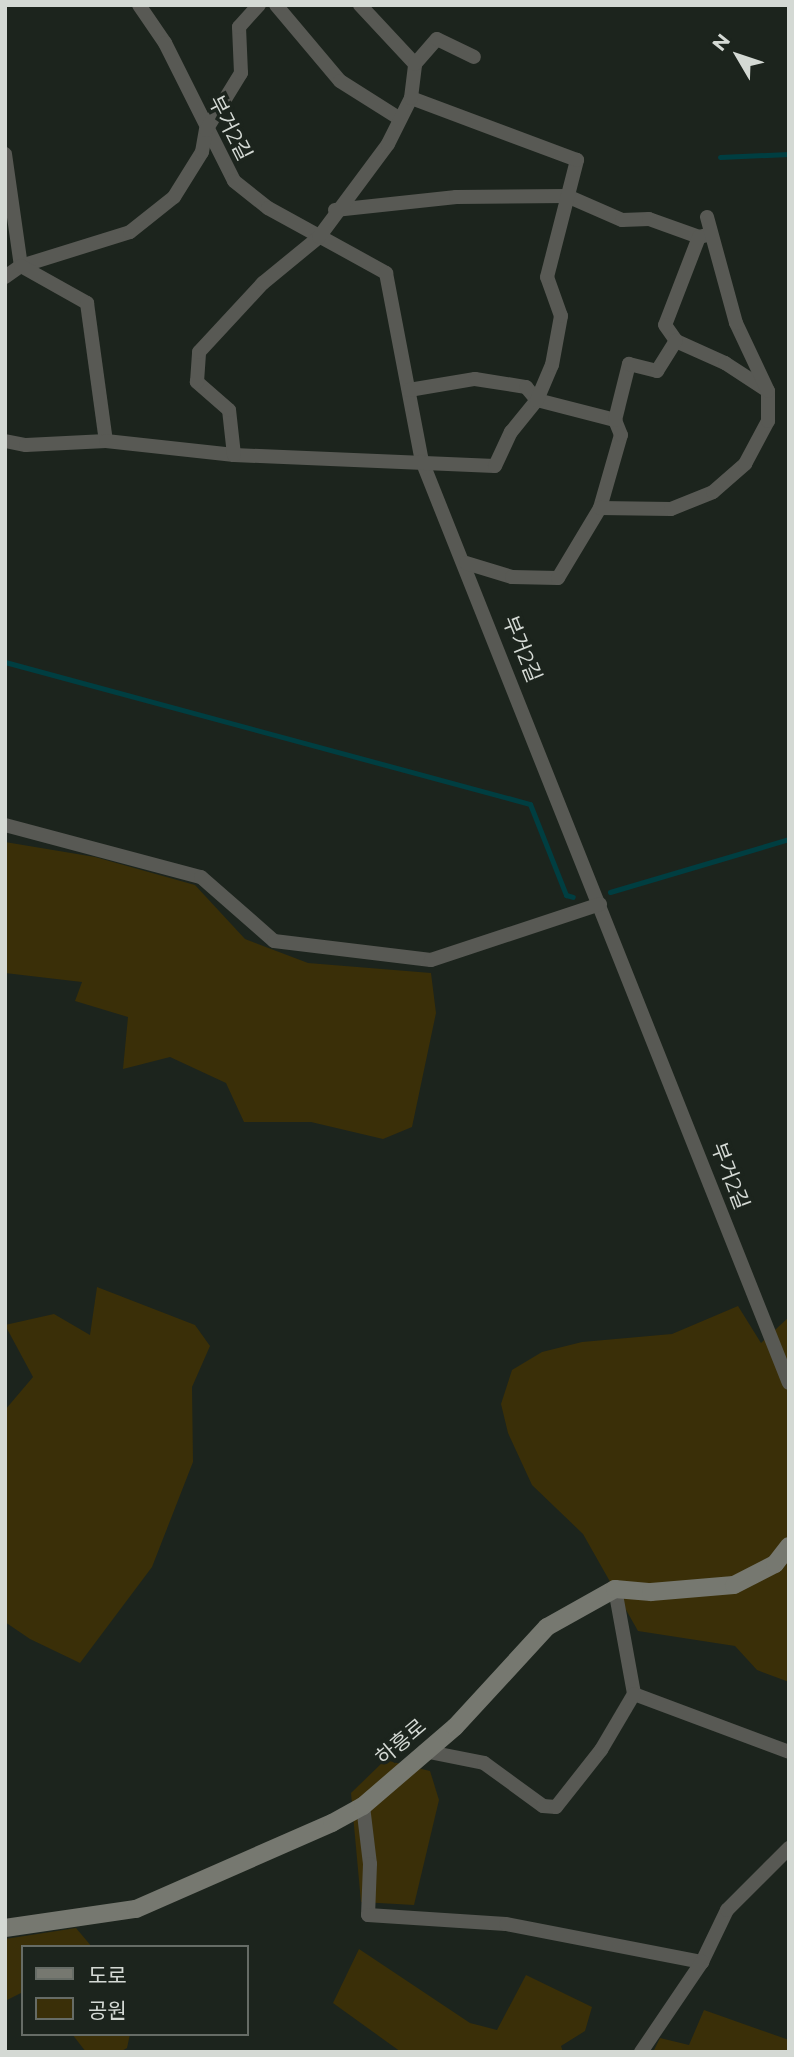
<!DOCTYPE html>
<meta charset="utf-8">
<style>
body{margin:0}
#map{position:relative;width:794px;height:2057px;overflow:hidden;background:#1c241d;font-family:Montserrat,"Noto Sans KR",sans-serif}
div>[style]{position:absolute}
.green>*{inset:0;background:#3a2f08}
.stream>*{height:5px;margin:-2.5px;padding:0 2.5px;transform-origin:2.5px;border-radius:2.5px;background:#003e41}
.street>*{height:14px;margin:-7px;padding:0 7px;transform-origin:7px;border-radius:7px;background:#585954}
.secondary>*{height:18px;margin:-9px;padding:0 9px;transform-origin:9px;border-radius:9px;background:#767870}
span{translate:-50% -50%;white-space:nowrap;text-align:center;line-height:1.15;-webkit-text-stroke:7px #1c241d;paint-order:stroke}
.street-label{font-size:21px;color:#d4d9d4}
.frame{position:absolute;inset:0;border:7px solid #d4d9d4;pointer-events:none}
.legend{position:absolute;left:21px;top:1945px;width:228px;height:91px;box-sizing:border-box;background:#1c241d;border:2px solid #666c66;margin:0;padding:9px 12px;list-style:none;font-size:21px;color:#d4d9d4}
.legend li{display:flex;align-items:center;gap:14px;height:35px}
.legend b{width:35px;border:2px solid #666c66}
.north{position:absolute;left:703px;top:21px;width:70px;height:70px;-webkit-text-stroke:5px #1c241d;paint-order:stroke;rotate:309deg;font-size:19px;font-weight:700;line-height:28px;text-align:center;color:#d4d9d4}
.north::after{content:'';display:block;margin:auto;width:24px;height:32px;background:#d4d9d4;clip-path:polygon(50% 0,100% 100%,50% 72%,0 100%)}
</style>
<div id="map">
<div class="green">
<div style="clip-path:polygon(5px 842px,95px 857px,195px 885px,245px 939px,308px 963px,431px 973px,436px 1013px,412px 1127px,383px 1139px,311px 1122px,244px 1122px,226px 1083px,170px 1057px,123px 1069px,128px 1017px,75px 1001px,82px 982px,5px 973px)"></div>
<div style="clip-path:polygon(97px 1287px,195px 1325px,210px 1346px,192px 1387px,193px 1462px,152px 1567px,80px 1663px,30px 1639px,5px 1622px,5px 1410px,33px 1377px,5px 1325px,54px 1314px,90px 1335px)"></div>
<div style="clip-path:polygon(738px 1306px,761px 1343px,789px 1317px,789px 1682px,757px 1670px,735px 1646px,638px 1631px,583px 1534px,532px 1485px,508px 1433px,501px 1404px,512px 1370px,542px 1352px,582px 1342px,672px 1334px)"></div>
<div style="clip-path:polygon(385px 1760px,430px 1771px,439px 1800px,414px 1905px,361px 1902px,351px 1793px)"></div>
<div style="clip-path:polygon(76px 1928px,92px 1947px,23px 1947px,23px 1992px,5px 2001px,5px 1939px)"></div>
<div style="clip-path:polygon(359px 1949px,470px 2023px,497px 2030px,526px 1975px,592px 2007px,585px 2031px,561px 2046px,563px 2052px,401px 2052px,333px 2003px)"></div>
<div style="clip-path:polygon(704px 2010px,789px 2040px,789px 2052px,653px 2052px,660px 2038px,689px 2045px)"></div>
<div style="clip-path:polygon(72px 2034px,130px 2034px,127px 2048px,120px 2052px,86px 2052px)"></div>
</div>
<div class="stream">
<div style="left:720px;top:157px;width:69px;rotate:-2.5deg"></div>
<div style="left:5px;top:662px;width:544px;rotate:15.14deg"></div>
<div style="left:530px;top:804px;width:98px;rotate:68.4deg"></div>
<div style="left:566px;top:895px;width:7px;rotate:16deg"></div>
<div style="left:610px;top:892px;width:187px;rotate:-16.5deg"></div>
</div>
<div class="street">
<div style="left:139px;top:5px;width:46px;rotate:55.6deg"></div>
<div style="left:165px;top:43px;width:154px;rotate:63.4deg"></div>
<div style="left:234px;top:181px;width:43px;rotate:38.5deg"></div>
<div style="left:268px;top:208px;width:135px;rotate:28.8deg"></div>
<div style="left:386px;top:273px;width:191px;rotate:79.2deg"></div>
<div style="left:422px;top:461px;width:992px;rotate:68.3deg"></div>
<div style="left:276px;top:5px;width:99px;rotate:49.9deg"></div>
<div style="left:340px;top:81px;width:71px;rotate:32.3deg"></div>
<div style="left:360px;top:5px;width:81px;rotate:47deg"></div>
<div style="left:5px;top:154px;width:113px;rotate:81.9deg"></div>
<div style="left:21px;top:266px;width:114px;rotate:-17.3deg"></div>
<div style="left:130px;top:232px;width:56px;rotate:-38.5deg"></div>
<div style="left:174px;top:197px;width:53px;rotate:-58.1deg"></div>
<div style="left:202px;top:152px;width:22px;rotate:-80deg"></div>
<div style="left:206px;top:130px;width:67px;rotate:-58.4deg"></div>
<div style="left:241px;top:73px;width:46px;rotate:-92.5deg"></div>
<div style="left:239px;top:27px;width:30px;rotate:-48deg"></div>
<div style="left:335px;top:210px;width:122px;rotate:-6.1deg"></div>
<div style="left:456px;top:197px;width:111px;rotate:-0.5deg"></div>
<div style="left:567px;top:196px;width:60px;rotate:23.6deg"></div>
<div style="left:622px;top:220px;width:27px;rotate:-2deg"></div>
<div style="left:649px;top:219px;width:53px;rotate:19.8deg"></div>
<div style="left:699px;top:237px;width:12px;rotate:-14deg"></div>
<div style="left:699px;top:237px;width:94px;rotate:111.1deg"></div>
<div style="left:665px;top:325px;width:19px;rotate:55deg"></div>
<div style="left:676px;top:341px;width:54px;rotate:24.2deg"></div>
<div style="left:725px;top:363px;width:51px;rotate:33.1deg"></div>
<div style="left:5px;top:277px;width:19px;rotate:-35deg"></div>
<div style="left:21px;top:266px;width:76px;rotate:29.3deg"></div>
<div style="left:87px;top:303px;width:139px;rotate:82.2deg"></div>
<div style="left:409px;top:390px;width:67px;rotate:-9.5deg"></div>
<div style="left:475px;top:379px;width:52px;rotate:8.9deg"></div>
<div style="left:526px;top:387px;width:17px;rotate:50deg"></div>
<div style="left:537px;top:400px;width:81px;rotate:14.4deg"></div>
<div style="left:5px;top:441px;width:21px;rotate:11deg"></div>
<div style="left:26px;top:445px;width:80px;rotate:-2.9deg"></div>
<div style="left:106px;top:441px;width:129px;rotate:6.2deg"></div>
<div style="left:234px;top:455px;width:261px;rotate:2.4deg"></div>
<div style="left:495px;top:466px;width:38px;rotate:-65deg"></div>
<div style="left:511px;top:432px;width:41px;rotate:-50.9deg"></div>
<div style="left:537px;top:400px;width:38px;rotate:-67deg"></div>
<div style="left:552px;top:365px;width:50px;rotate:-79.6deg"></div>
<div style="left:561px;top:316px;width:41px;rotate:-109.7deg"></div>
<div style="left:547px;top:277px;width:121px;rotate:-75.6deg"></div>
<div style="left:577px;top:160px;width:177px;rotate:-159.5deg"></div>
<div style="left:234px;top:455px;width:45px;rotate:-96.3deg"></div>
<div style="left:229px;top:410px;width:43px;rotate:-138.8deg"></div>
<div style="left:197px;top:382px;width:30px;rotate:-86deg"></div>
<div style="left:199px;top:352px;width:94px;rotate:-47.2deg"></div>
<div style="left:263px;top:283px;width:72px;rotate:-39.4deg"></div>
<div style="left:319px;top:237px;width:116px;rotate:-53.4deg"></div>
<div style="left:388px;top:144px;width:51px;rotate:-63.4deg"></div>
<div style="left:411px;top:98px;width:34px;rotate:-83deg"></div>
<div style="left:415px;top:64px;width:33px;rotate:-49deg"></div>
<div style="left:437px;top:39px;width:41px;rotate:25.9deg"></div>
<div style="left:600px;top:508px;width:76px;rotate:-74deg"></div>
<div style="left:621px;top:435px;width:16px;rotate:-112deg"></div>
<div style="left:615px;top:420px;width:58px;rotate:-76deg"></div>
<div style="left:629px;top:364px;width:29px;rotate:14deg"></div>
<div style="left:657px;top:371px;width:36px;rotate:-58deg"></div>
<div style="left:466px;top:563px;width:48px;rotate:16.9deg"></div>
<div style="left:512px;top:577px;width:46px;rotate:1.2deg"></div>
<div style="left:558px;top:578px;width:82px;rotate:-59deg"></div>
<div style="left:600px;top:508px;width:71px;rotate:0.8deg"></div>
<div style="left:671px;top:509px;width:45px;rotate:-22deg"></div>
<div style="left:713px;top:492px;width:43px;rotate:-41.2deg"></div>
<div style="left:745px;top:464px;width:49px;rotate:-61.9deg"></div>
<div style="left:768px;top:421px;width:30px;rotate:-90deg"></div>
<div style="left:768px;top:391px;width:75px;rotate:-115.2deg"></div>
<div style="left:736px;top:323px;width:110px;rotate:-105.3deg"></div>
<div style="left:5px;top:825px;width:203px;rotate:14.9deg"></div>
<div style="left:201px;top:877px;width:97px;rotate:41.2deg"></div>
<div style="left:274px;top:941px;width:158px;rotate:6.9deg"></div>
<div style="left:431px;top:960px;width:178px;rotate:-18.3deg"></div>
<div style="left:615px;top:1589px;width:107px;rotate:79.7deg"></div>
<div style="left:634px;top:1694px;width:165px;rotate:20.5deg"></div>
<div style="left:424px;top:1751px;width:61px;rotate:11.3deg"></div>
<div style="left:484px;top:1763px;width:73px;rotate:36.1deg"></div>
<div style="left:543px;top:1806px;width:13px;rotate:4deg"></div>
<div style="left:556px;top:1807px;width:73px;rotate:-51.7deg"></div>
<div style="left:601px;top:1750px;width:65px;rotate:-59.5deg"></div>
<div style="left:363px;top:1806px;width:58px;rotate:83.1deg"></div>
<div style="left:370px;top:1864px;width:51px;rotate:92.2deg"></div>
<div style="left:368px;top:1915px;width:138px;rotate:3.7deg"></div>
<div style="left:506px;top:1924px;width:200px;rotate:11deg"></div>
<div style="left:702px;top:1962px;width:58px;rotate:-64.3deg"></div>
<div style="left:727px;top:1910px;width:88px;rotate:-45deg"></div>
<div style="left:641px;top:2052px;width:109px;rotate:-55.9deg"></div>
</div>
<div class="secondary">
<div style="left:5px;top:1928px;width:132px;rotate:-8.3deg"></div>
<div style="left:136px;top:1909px;width:214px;rotate:-23.7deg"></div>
<div style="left:332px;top:1823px;width:35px;rotate:-29deg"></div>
<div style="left:363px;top:1806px;width:121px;rotate:-40.7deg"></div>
<div style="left:455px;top:1727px;width:136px;rotate:-47.4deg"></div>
<div style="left:547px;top:1627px;width:78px;rotate:-29.2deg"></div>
<div style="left:615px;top:1589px;width:36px;rotate:5deg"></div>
<div style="left:651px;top:1592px;width:83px;rotate:-4.8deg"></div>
<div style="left:734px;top:1585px;width:46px;rotate:-27.1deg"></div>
<div style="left:775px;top:1564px;width:23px;rotate:-52deg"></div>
</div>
<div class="street-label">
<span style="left:230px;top:128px;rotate:63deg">부거2길</span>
<span style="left:522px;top:649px;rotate:68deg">부거2길</span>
<span style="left:730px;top:1176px;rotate:69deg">부거2길</span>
<span style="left:401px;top:1742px;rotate:-40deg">하흥로</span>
</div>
<div class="frame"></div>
<ul class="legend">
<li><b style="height:9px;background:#767870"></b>도로</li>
<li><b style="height:19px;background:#3a2f08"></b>공원</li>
</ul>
<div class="north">N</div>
</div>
